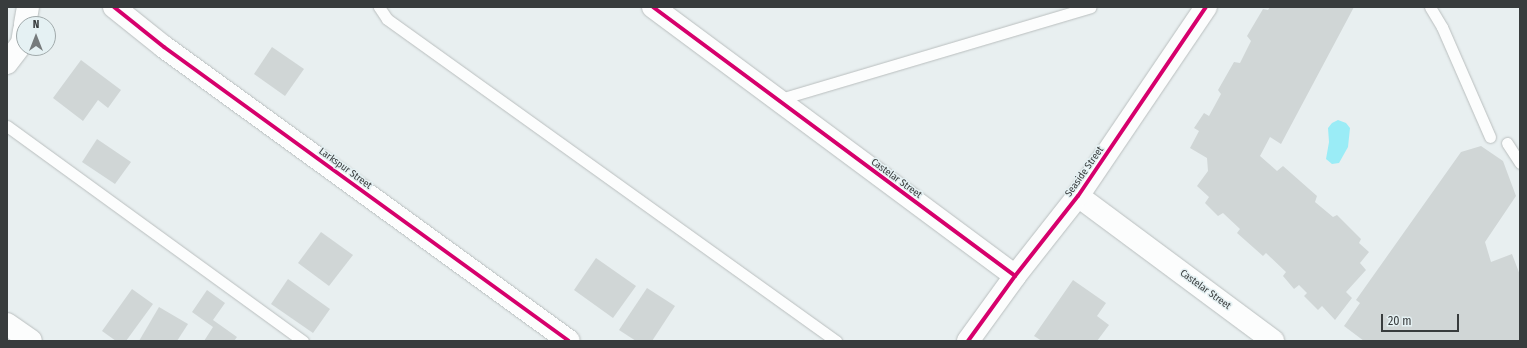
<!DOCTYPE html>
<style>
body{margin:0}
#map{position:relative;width:1527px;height:348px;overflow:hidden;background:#e8eff0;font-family:"Fira Sans Condensed",sans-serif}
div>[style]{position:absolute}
.water>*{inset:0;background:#9aecf6}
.building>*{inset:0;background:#d0d6d6}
.roads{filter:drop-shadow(0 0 1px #b9bebe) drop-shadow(0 0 1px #b9bebe)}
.service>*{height:11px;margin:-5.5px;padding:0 5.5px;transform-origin:5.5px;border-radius:5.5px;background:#fcfdfd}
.minor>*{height:22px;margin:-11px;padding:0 11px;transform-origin:11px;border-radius:11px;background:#fcfdfd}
.cycleway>*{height:4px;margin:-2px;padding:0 2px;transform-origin:2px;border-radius:2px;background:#d6006c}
span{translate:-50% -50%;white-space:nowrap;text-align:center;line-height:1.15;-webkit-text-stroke:3px #e5f1f3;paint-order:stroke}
.street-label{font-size:10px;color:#383c3d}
.frame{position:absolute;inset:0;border:8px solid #383c3d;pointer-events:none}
.north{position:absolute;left:16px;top:16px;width:40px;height:40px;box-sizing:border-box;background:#e5f1f3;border:1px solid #a0a9aa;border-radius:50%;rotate:0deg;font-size:11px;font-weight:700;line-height:16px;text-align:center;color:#383c3d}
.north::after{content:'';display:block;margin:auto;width:14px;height:18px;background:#767b7c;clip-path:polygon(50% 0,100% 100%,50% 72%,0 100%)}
.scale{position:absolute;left:1381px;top:314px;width:78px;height:18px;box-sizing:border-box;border:2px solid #383c3d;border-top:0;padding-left:5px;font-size:12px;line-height:14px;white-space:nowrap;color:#383c3d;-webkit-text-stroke:3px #e5f1f3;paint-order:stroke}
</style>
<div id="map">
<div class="water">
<div style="clip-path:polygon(1338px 120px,1346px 123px,1350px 128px,1348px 147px,1339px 163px,1332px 164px,1326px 159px,1329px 142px,1328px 128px,1332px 123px)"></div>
</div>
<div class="building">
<div style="clip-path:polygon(1270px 7px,1354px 7px,1281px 144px,1270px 137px,1260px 156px,1277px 171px,1283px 166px,1317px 196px,1315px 202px,1333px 217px,1337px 215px,1361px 239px,1359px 243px,1369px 252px,1360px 263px,1366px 270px,1346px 292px,1352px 298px,1335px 320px,1322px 306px,1318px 310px,1304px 296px,1307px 293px,1299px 285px,1294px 289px,1283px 276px,1286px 272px,1266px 253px,1263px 256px,1237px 233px,1240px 229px,1223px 213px,1218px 216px,1205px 203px,1209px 197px,1197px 186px,1208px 171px,1207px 158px,1190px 148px,1199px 131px,1194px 128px,1204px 113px,1209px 116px,1221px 94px,1218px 90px,1234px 62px,1240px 63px,1251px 41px,1247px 36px,1263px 9px,1268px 10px)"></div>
<div style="clip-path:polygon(272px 47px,304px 69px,285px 96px,254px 74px)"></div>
<div style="clip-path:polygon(81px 60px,121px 90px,108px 108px,98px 100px,83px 121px,53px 98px)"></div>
<div style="clip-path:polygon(97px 139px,131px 162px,115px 184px,82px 162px)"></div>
<div style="clip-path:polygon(1481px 146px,1503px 161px,1516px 196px,1485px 242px,1491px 262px,1512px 254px,1520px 275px,1520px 341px,1364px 341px,1344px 326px,1360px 303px,1356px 300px,1461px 152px)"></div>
<div style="clip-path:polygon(321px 232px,353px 255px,329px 286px,298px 263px)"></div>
<div style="clip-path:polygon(596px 258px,636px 286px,613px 318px,574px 290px)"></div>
<div style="clip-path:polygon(288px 279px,330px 309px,313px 333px,271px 304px)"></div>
<div style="clip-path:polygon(1073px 280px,1106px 303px,1097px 316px,1109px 325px,1097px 341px,1042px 341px,1034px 336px)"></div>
<div style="clip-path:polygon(647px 288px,675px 306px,652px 341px,636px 341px,619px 330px)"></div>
<div style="clip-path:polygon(132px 289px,153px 304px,126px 341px,116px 341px,102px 331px)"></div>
<div style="clip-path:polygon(207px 290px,225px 303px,213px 320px,237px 337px,234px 341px,204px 341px,213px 327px,192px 312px)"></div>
<div style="clip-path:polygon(159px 307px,188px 324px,177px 341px,139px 341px)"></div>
</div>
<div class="roads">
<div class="service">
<div style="left:379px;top:7px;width:14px;rotate:56deg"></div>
<div style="left:387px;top:19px;width:553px;rotate:35.65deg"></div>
<div style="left:1430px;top:7px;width:23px;rotate:59deg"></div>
<div style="left:1442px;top:27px;width:120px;rotate:66.4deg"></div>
<div style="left:777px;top:100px;width:327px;rotate:-16.5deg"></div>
<div style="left:7px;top:126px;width:366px;rotate:36deg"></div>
<div style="left:1507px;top:143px;width:24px;rotate:57deg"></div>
</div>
<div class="minor">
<div style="left:114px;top:7px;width:64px;rotate:38.7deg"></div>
<div style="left:164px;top:47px;width:500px;rotate:35.98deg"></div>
<div style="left:653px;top:7px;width:451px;rotate:36.6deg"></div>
<div style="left:25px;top:24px;width:17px;rotate:-80deg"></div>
<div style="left:7px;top:63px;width:25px;rotate:-53deg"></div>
<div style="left:22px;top:43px;width:13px;rotate:-81deg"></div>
<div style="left:1078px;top:196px;width:243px;rotate:36.6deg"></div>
<div style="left:7px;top:324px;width:29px;rotate:35deg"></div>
<div style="left:968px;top:341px;width:80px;rotate:-54.1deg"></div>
<div style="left:1015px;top:276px;width:102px;rotate:-51.8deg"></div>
<div style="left:1078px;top:196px;width:228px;rotate:-55.9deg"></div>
</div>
</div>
<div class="cycleway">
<div style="left:114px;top:7px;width:64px;rotate:38.7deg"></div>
<div style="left:164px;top:47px;width:500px;rotate:35.98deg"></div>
<div style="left:653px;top:7px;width:451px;rotate:36.6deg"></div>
<div style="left:968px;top:341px;width:80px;rotate:-54.1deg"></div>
<div style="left:1015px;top:276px;width:102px;rotate:-51.8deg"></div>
<div style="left:1078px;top:196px;width:228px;rotate:-55.9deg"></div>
</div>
<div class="street-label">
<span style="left:345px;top:169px;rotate:36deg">Larkspur Street</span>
<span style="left:1085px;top:172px;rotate:-55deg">Seaside Street</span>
<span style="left:896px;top:179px;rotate:36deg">Castelar Street</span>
<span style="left:1205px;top:290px;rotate:36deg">Castelar Street</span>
</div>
<div class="frame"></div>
<div class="north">N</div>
<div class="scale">20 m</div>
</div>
